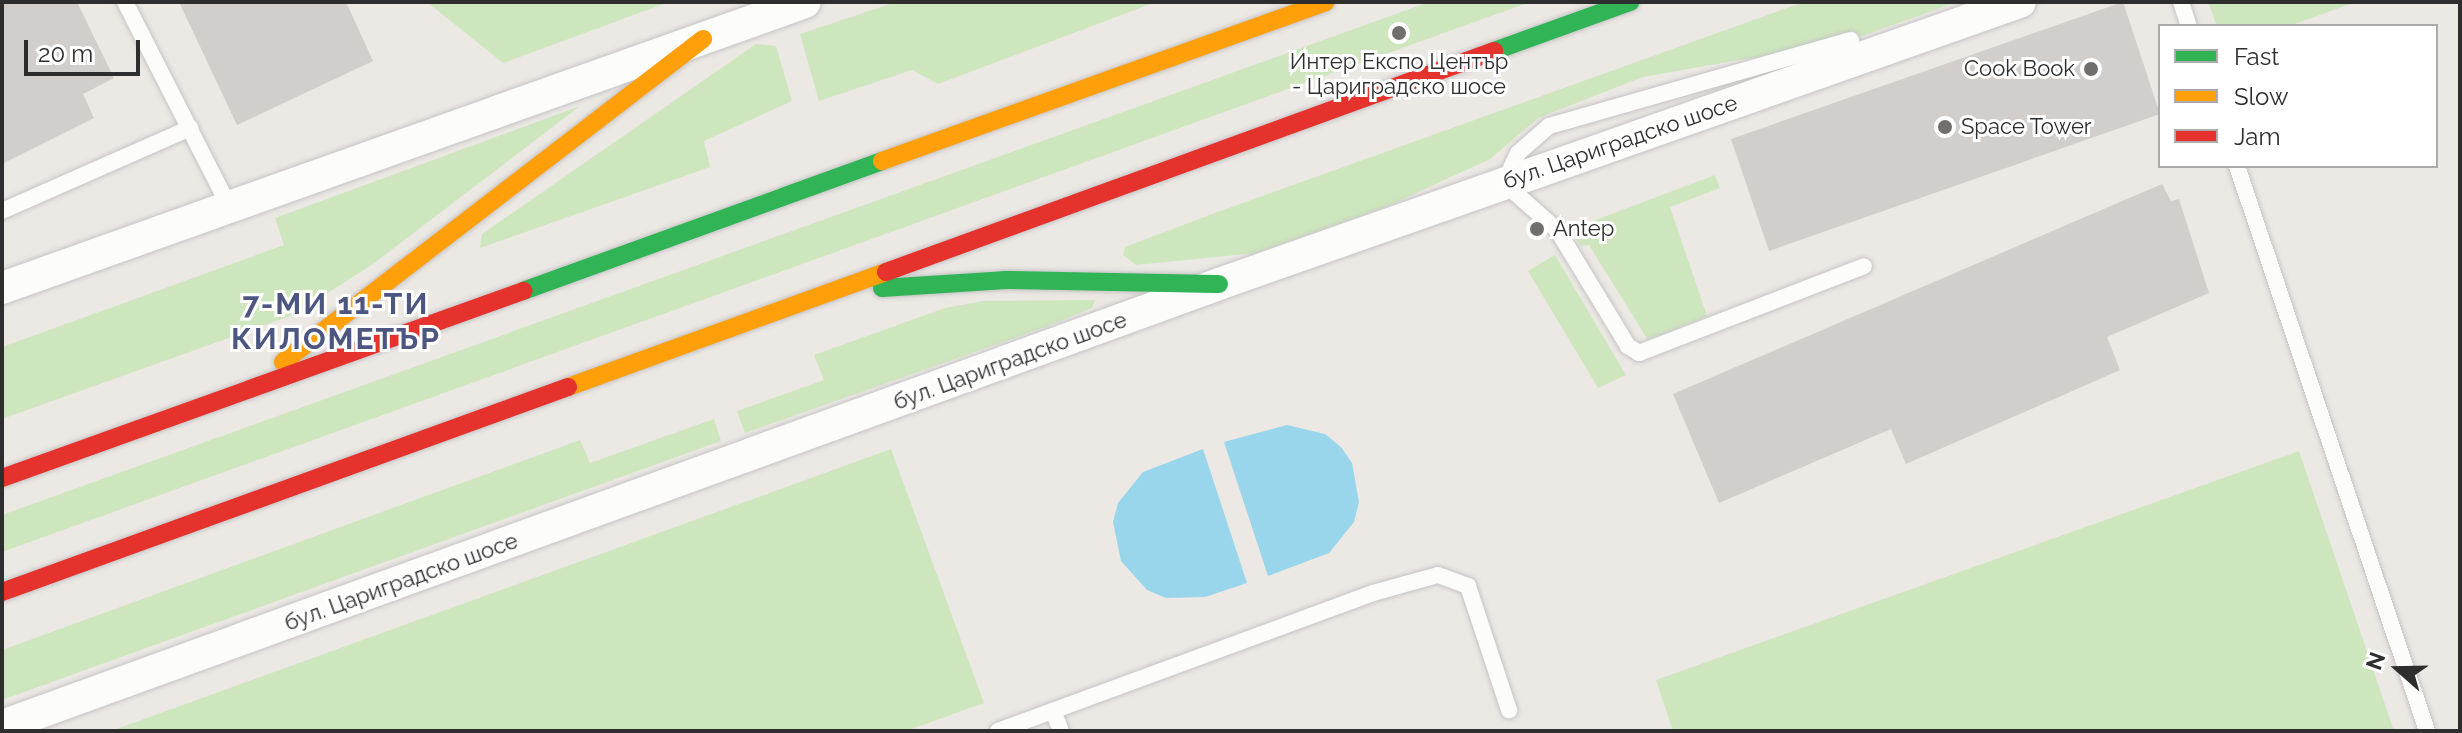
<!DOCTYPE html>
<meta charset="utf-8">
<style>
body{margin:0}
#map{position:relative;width:2462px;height:733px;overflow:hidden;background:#ece8e4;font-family:Raleway,sans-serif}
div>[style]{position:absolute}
.green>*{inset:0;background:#cee6be}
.water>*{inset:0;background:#99d6ec}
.building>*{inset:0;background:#d1cecb}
.roads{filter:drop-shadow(0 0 2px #c5c4c5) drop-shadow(0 0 2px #c5c4c5)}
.lane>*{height:16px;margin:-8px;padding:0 8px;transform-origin:8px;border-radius:8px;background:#fcfcfb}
.street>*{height:32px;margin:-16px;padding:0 16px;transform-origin:16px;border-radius:16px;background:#fcfcfb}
.fast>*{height:18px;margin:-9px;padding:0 9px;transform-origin:9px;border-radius:9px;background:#30b455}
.slow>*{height:18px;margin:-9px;padding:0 9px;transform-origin:9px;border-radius:9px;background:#ff9f0a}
.jam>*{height:18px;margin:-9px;padding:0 9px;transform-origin:9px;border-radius:9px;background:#e5322d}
.dots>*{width:22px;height:22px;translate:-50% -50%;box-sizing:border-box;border:4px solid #fff;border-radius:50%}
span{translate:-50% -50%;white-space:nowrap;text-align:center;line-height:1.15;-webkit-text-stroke:6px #fff;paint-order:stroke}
.poi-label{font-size:22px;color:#2e2e2e}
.right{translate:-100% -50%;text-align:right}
.left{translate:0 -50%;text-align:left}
.street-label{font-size:22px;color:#2e2e2e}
.district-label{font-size:30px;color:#4d5680;font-weight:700;letter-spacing:2px}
.frame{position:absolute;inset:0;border:4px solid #2e2e2e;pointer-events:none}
.legend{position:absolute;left:2158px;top:24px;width:280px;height:144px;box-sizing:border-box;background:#fff;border:2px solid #ababab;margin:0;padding:10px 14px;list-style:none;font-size:24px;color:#2e2e2e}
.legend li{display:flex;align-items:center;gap:16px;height:40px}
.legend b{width:40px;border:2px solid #ababab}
.north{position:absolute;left:2358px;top:629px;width:80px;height:80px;-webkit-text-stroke:6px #fff;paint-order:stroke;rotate:290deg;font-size:22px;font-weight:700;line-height:32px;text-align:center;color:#2e2e2e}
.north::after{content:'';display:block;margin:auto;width:28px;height:36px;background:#2e2e2e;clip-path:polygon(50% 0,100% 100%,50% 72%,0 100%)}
.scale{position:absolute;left:24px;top:40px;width:116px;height:36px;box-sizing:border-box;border:4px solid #2e2e2e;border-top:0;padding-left:10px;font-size:24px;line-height:28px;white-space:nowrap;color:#2e2e2e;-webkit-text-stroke:6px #fff;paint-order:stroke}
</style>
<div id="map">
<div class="green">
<div style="clip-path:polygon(427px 2px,669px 2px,503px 63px)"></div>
<div style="clip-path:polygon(896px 2px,1156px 2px,938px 84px,912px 70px,819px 101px,800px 34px)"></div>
<div style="clip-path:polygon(1429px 2px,1530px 2px,2px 552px,2px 515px)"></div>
<div style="clip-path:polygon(1804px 2px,1957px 2px,1851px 40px,1643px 77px,1538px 118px,1490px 159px,1388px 206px,1256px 253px,1136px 265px,1123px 255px,1125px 247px,1215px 213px)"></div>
<div style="clip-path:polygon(2208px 2px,2356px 2px,2289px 26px,2217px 26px)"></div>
<div style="clip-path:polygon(756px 44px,776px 46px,792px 101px,704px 141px,710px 167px,480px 248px,482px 234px)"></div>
<div style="clip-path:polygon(580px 106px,373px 264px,293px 315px,2px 419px,2px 347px,284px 245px,275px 218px)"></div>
<div style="clip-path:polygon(1715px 175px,1720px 188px,1670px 207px,1707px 316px,1648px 340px,1589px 245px,1581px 246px,1569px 230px)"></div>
<div style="clip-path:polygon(1555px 255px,1626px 375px,1598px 388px,1528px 271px)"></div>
<div style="clip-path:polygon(1095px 300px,1092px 308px,1051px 325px,745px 433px,737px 411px,824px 380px,814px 355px,945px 308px,983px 301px)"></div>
<div style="clip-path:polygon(714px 419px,721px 441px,2px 700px,2px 650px,580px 440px,590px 463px)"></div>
<div style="clip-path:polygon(891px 449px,984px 703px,906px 731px,111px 731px)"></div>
<div style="clip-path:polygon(2299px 451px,2394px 731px,1673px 731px,1656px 680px)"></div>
</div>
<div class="water">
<div style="clip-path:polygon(1287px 425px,1325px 434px,1341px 447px,1352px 463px,1359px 502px,1354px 522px,1329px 553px,1268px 576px,1224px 442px)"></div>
<div style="clip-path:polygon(1203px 449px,1247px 583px,1205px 597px,1166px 598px,1147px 590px,1121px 561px,1113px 522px,1118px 503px,1143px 472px)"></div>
</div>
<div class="building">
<div style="clip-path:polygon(2px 2px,77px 2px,114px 78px,83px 94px,94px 118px,2px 164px)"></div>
<div style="clip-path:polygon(179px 2px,346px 2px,373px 61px,237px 125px)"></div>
<div style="clip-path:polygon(2123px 2px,2160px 114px,1769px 251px,1731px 139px)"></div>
<div style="clip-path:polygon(2162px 184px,2171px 201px,2179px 199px,2209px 293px,2107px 337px,2120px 370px,1906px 464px,1891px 429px,1719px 503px,1673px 394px)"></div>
</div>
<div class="roads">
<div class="lane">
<div style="left:125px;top:2px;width:229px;rotate:63deg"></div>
<div style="left:2181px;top:2px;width:25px;rotate:72deg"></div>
<div style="left:1851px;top:40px;width:314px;rotate:164.1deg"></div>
<div style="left:1549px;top:126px;width:41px;rotate:138.9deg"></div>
<div style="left:1518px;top:153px;width:33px;rotate:115deg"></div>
<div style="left:1504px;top:183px;width:72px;rotate:41.6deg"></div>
<div style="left:1558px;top:231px;width:135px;rotate:58.7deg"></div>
<div style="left:1628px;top:346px;width:13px;rotate:32deg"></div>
<div style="left:1639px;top:353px;width:241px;rotate:-21.1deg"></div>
<div style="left:2237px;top:166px;width:596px;rotate:71.41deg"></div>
<div style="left:2px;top:211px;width:206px;rotate:-23.8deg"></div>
<div style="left:1053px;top:711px;width:22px;rotate:68deg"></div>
<div style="left:998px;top:731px;width:400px;rotate:-20.2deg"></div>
<div style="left:1373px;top:593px;width:67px;rotate:-15.5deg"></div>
<div style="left:1438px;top:575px;width:32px;rotate:20deg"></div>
<div style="left:1468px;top:586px;width:131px;rotate:71.7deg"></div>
</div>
<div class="street">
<div style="left:2px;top:288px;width:852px;rotate:-19.6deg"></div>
<div style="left:2px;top:726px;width:1295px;rotate:-19.96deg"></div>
<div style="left:1219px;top:284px;width:849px;rotate:-19.4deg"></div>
</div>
<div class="fast">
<div style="left:1494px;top:51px;width:145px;rotate:-19.8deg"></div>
<div style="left:882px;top:288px;width:125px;rotate:-3.7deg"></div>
<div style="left:1007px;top:280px;width:212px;rotate:1.1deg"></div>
<div style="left:523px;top:291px;width:382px;rotate:-19.9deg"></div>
</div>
<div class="slow">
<div style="left:882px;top:161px;width:471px;rotate:-19.7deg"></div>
<div style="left:283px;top:362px;width:530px;rotate:-37.56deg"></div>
<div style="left:568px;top:387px;width:338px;rotate:-19.9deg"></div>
</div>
<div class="jam">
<div style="left:886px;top:272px;width:647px;rotate:-19.98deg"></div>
<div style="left:2px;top:478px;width:554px;rotate:-19.74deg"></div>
<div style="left:2px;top:592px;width:602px;rotate:-19.91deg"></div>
</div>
</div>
<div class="dots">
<div style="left:1399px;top:33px;background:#706f6e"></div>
<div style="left:2091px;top:69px;background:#706f6e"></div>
<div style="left:1945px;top:127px;background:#706f6e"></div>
<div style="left:1537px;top:229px;background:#706f6e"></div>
</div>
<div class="poi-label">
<span style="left:1399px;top:74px">Интер Експо Център<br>- Цариградско шосе</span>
<span class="right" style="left:2075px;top:69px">Cook Book</span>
<span class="left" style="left:1961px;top:127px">Space Tower</span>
<span class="left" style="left:1553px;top:229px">Antep</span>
</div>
<div class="street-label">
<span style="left:1620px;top:142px;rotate:-19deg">бул. Цариградско шосе</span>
<span style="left:1010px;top:361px;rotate:-20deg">бул. Цариградско шосе</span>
<span style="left:401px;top:582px;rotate:-20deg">бул. Цариградско шосе</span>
</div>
<div class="district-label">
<span style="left:336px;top:321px">7-МИ 11-ТИ<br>КИЛОМЕТЪР</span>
</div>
<div class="frame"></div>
<ul class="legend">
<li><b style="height:10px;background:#30b455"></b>Fast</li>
<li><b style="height:10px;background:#ff9f0a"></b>Slow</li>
<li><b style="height:10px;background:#e5322d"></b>Jam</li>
</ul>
<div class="north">N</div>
<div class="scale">20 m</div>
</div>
